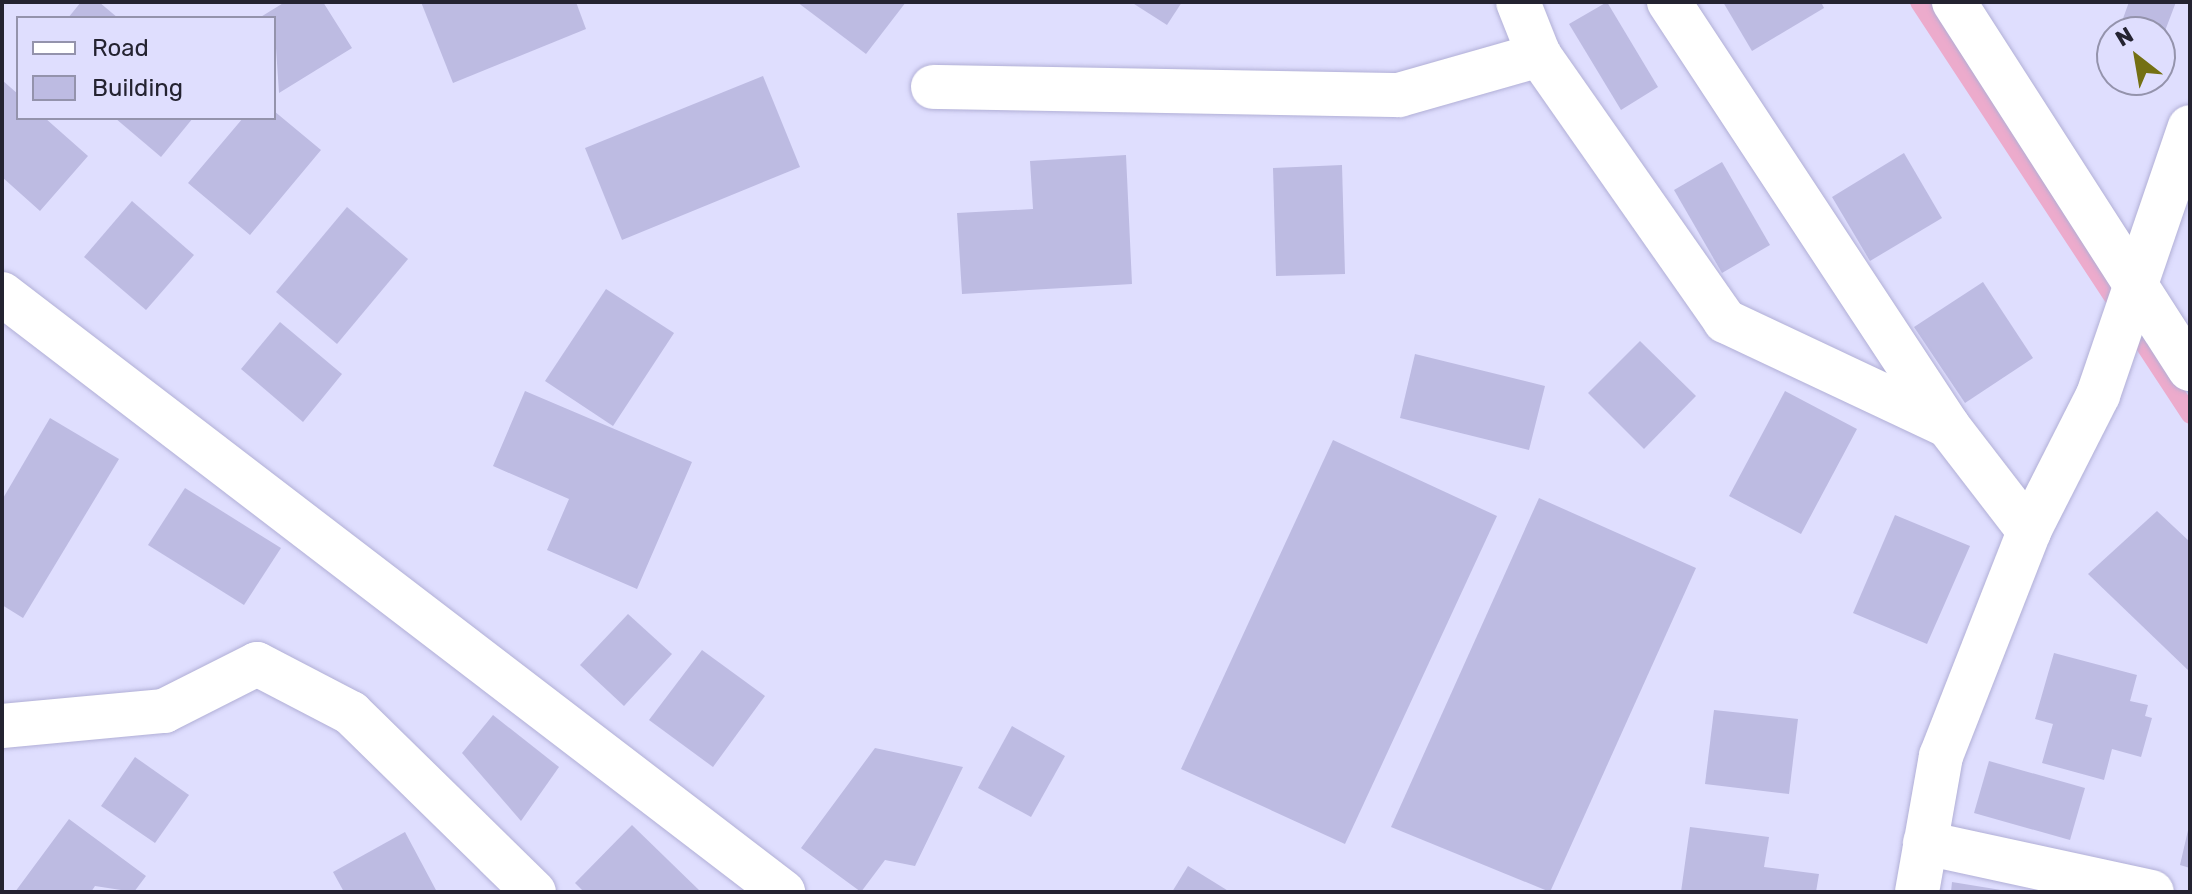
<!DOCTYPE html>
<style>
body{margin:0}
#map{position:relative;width:2192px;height:894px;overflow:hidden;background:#dfdefe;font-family:Rubik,sans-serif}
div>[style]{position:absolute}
.stream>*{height:18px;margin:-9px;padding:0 9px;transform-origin:9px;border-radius:9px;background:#ecabcc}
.building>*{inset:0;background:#bdbbe2}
.roads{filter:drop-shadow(0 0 2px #b1afd6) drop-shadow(0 0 2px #b1afd6)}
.minor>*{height:44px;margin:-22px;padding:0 22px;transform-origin:22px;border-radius:22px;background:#fff}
.tertiary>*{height:44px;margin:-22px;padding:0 22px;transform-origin:22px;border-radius:22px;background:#fff}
span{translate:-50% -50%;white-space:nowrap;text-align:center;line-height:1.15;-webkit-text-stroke:7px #dfdefe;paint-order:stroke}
.frame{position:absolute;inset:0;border:4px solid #242331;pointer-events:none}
.legend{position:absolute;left:16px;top:16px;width:260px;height:104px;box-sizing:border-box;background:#dfdefe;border:2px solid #9493ac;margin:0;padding:10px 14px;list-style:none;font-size:24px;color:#242331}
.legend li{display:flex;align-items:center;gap:16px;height:40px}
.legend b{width:40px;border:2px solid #9493ac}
.north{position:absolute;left:2096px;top:16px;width:80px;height:80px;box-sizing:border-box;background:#dfdefe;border:2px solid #9493ac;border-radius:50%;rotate:329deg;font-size:22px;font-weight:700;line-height:32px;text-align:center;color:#242331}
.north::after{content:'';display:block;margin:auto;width:28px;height:36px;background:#747013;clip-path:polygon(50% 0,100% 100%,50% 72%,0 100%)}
</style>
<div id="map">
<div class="stream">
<div style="left:1919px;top:2px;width:494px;rotate:56.7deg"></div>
</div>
<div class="building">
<div style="clip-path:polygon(81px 2px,99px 2px,118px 18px,68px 18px)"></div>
<div style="clip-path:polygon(285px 2px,323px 2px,352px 48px,279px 93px,274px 18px,259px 18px)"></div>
<div style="clip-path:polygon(421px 2px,576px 2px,586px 29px,453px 83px)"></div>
<div style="clip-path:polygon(797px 2px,906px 2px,866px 54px)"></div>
<div style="clip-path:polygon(1131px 2px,1182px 2px,1167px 25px)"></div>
<div style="clip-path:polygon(1607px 2px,1658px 87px,1621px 110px,1569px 24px)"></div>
<div style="clip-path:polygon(1723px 2px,1821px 2px,1824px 8px,1752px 51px)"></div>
<div style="clip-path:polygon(2129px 2px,2176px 2px,2160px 44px,2160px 32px,2121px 24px)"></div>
<div style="clip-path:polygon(763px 76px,800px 167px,622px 240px,585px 148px)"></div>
<div style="clip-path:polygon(2px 80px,18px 94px,18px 118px,45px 118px,88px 156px,40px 211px,2px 177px)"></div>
<div style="clip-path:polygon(274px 111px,321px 150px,250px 235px,188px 183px,243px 118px,274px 118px)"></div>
<div style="clip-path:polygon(115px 118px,193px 118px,161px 157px)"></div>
<div style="clip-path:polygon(1904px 153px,1942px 218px,1870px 261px,1832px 197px)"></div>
<div style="clip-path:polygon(1126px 155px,1132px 284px,962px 294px,957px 213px,1033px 209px,1030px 161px)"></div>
<div style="clip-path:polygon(1722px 162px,1770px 245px,1722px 273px,1674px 190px)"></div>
<div style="clip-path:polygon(1342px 165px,1345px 274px,1276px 276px,1273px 168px)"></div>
<div style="clip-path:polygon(132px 201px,194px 255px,146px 310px,84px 257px)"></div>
<div style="clip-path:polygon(347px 207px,408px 259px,337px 344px,276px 292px)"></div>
<div style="clip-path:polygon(1983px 282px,2033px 358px,1965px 403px,1914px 327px)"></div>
<div style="clip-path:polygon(606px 289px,674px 333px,613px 426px,545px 381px)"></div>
<div style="clip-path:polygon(280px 322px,342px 374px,303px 422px,241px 369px)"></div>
<div style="clip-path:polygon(1640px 341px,1696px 396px,1644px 449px,1588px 393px)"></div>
<div style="clip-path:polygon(1415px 354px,1545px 386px,1529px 450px,1400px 418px)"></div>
<div style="clip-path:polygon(525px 391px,692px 462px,637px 589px,547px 550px,569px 499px,493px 466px)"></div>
<div style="clip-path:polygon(1785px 391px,1857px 429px,1801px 534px,1729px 496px)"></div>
<div style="clip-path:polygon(50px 418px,119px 459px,23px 618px,2px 605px,2px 500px)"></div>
<div style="clip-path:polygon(1333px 440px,1497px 516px,1345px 844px,1181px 769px)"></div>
<div style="clip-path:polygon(185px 488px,281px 548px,244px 605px,148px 545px)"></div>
<div style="clip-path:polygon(1539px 498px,1696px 568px,1550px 892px,1391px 827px)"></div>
<div style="clip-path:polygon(2157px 511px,2190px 542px,2190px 672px,2088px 574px)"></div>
<div style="clip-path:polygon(1895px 515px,1970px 546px,1927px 644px,1853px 613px)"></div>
<div style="clip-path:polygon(628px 614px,672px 654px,624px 706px,580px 665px)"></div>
<div style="clip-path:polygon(702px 650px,765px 696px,713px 767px,649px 720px)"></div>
<div style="clip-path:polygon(2054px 653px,2137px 675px,2130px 701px,2148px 705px,2145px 716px,2152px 718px,2141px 757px,2112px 749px,2104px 780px,2042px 763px,2053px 724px,2035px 719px)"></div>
<div style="clip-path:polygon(1714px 710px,1798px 719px,1789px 794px,1705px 784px)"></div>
<div style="clip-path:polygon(493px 715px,559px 767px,521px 821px,462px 753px)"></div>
<div style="clip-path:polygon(1012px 726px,1065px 756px,1031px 817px,978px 788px)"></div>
<div style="clip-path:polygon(875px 748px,963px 767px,915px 866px,885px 860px,861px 892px,801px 848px)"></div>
<div style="clip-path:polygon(135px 757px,189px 795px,155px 843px,101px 806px)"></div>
<div style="clip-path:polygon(1989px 761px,2085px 788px,2070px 840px,1974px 813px)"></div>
<div style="clip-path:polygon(69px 819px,146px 876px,134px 892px,95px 886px,91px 892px,15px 892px)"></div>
<div style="clip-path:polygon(632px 825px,701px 892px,584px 892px,575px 883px)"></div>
<div style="clip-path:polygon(2189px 826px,2190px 827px,2190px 868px,2180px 865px)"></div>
<div style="clip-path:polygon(1690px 827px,1769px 837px,1764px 867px,1819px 874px,1816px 892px,1681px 892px)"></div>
<div style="clip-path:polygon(405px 832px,437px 892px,344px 892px,333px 872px)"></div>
<div style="clip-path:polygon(1188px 866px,1230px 892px,1172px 892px)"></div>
<div style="clip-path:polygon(1952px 882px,2001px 890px,2000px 892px,1951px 892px)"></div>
</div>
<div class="roads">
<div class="minor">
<div style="left:1518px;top:2px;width:57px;rotate:68.4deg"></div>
<div style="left:1539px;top:55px;width:325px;rotate:55deg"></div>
<div style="left:1725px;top:321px;width:246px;rotate:25.2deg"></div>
<div style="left:1948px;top:426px;width:133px;rotate:52.4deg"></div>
<div style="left:1669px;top:2px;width:508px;rotate:56.65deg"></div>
<div style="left:1954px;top:2px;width:436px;rotate:57.3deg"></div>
<div style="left:933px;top:87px;width:466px;rotate:1deg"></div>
<div style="left:1399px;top:95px;width:146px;rotate:-15.9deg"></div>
<div style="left:2px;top:726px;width:163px;rotate:-5.3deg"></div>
<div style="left:164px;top:711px;width:104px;rotate:-26.8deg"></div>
<div style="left:257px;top:664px;width:106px;rotate:27.5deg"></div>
<div style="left:351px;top:713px;width:256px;rotate:44.4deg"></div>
<div style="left:1925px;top:843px;width:232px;rotate:12.2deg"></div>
<div style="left:1917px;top:892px;width:138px;rotate:-80deg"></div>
<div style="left:1941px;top:756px;width:242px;rotate:-68.6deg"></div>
<div style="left:2029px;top:531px;width:153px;rotate:-63.1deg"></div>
<div style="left:2098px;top:395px;width:283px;rotate:-71.1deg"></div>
</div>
<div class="tertiary">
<div style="left:2px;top:294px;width:984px;rotate:37.44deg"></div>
</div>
</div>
<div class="frame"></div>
<ul class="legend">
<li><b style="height:10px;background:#fff"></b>Road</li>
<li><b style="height:22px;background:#bdbbe2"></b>Building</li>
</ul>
<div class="north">N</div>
</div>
